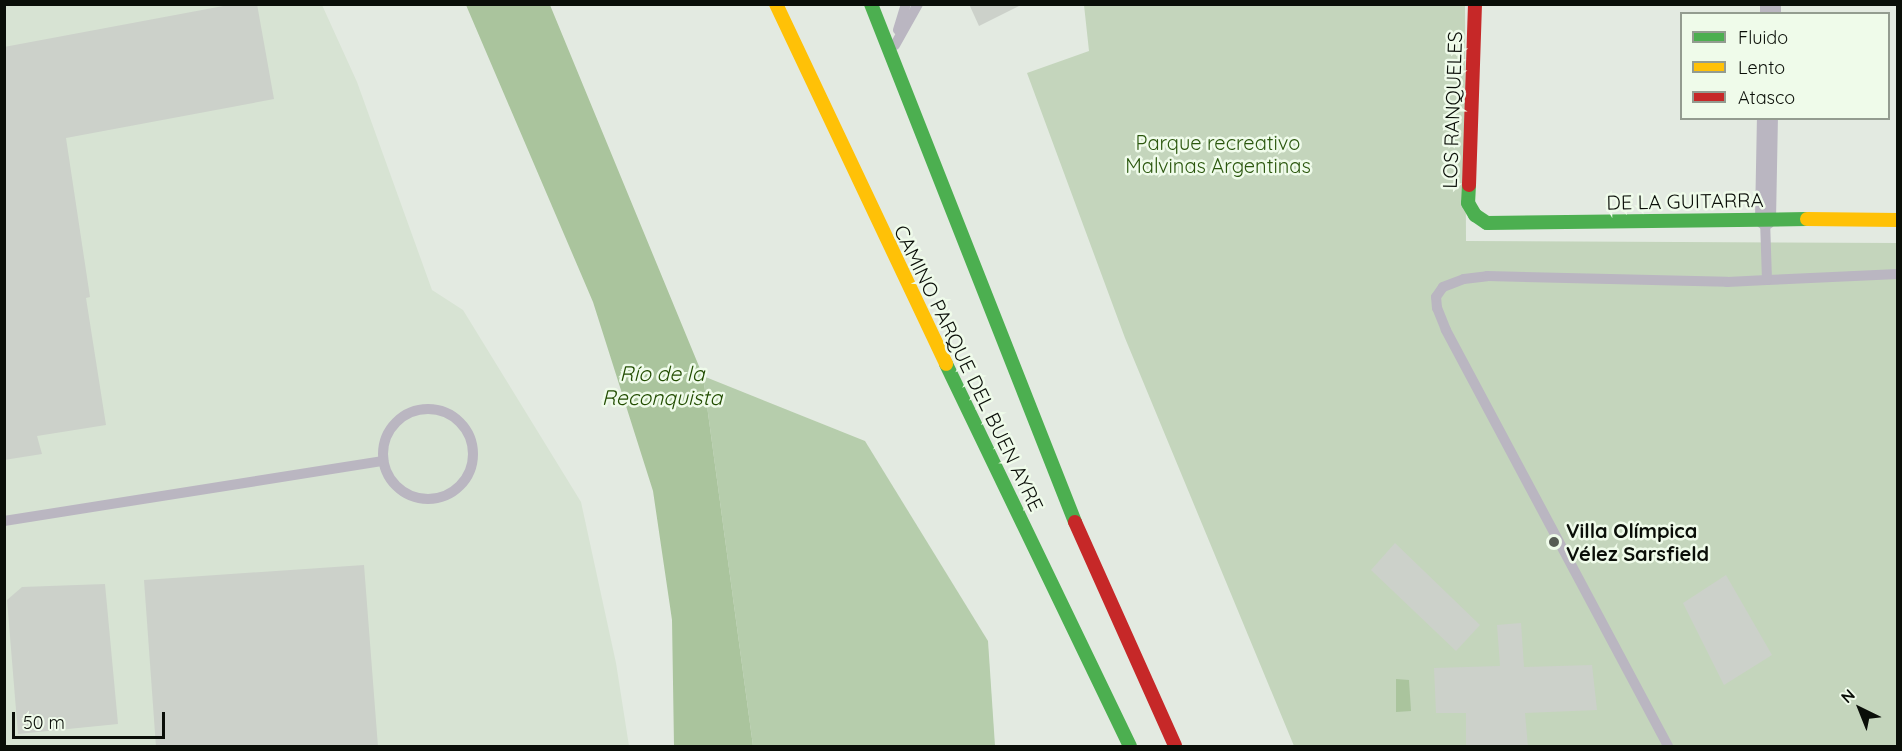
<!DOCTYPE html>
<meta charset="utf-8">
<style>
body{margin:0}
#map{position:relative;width:1902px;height:751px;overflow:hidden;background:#e3eae1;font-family:Quicksand,sans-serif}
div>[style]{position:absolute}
.built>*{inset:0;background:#d7e3d3}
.green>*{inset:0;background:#c4d5bc}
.forest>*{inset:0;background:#b6cdac}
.water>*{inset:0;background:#aac49d}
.building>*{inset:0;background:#ccd1ca}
.lane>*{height:10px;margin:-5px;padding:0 5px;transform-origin:5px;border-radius:5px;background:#bab6c1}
.lane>.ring{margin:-5px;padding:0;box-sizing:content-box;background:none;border:10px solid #bab6c1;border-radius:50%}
.street>*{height:21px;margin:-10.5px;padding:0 10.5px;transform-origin:10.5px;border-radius:10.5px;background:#bab6c1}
.fast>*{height:14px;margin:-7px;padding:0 7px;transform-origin:7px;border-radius:7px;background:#4caf50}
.slow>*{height:14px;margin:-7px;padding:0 7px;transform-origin:7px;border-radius:7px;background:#ffc107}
.jam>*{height:14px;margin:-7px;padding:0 7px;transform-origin:7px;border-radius:7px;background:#c62828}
.dots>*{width:16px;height:16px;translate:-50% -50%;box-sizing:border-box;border:3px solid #effbea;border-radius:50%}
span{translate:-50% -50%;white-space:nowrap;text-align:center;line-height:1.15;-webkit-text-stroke:5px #effbea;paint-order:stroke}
.street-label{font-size:20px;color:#0a0e08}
.park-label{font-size:20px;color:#2b570e}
.poi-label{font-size:20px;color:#0a0e08;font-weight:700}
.left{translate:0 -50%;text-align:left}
.water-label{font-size:21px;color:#214c00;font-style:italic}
.frame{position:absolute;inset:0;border:6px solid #0a0e08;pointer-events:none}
.legend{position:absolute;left:1680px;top:12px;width:210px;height:108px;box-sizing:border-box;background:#effbea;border:2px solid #939c90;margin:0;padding:8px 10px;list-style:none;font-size:18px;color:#0a0e08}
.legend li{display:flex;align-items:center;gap:12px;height:30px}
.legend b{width:30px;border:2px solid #939c90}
.north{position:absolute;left:1830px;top:679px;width:60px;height:60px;-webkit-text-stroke:4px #effbea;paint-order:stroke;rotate:317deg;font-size:16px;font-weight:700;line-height:24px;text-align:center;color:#0a0e08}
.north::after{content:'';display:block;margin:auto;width:21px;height:27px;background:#0a0e08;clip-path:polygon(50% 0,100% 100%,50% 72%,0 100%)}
.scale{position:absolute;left:12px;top:712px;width:153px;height:27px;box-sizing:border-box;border:3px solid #0a0e08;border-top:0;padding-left:8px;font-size:18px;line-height:21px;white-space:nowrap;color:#0a0e08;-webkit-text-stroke:4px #effbea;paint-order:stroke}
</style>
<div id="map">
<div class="built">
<div style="clip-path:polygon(4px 5px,322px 5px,357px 82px,432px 290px,463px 310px,581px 502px,616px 663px,629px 746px,5px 746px)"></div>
</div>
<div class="green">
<div style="clip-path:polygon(1084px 5px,1465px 5px,1466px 241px,1897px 243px,1897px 746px,1294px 746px,1125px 338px,1027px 73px,1089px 51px)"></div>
</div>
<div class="forest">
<div style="clip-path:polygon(703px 376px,865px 441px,988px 641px,995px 746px,753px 746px)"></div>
</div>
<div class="water">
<div style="clip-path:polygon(466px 5px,550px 5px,703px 376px,753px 746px,674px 746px,672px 620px,653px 491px,593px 302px)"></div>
<div style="clip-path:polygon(1396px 679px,1409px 680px,1411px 711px,1396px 712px)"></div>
</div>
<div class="building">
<div style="clip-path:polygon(234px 4px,257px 4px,274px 99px,66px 138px,90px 297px,86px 298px,106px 425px,37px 436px,42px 454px,4px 460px,4px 47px)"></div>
<div style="clip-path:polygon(969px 4px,1023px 4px,979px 26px)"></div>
<div style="clip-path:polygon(1395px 543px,1480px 625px,1456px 651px,1371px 570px)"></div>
<div style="clip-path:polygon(364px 565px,378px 747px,156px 747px,144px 580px)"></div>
<div style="clip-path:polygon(1726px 575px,1772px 655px,1724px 685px,1683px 603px)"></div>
<div style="clip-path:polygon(105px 584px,118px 724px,18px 734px,7px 600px,22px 587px)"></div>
<div style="clip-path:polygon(1521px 623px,1524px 667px,1592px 665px,1597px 710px,1525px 713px,1528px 747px,1466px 747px,1466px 713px,1436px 713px,1434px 668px,1500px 666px,1497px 625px)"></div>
</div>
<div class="lane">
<div style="left:898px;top:30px;width:27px;rotate:-73deg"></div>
<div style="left:895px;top:45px;width:47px;rotate:-60.7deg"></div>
<div style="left:1767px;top:280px;width:131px;rotate:-2.6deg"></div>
<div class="ring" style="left:383px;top:409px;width:80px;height:80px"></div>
<div style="left:4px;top:521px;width:384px;rotate:-9deg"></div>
<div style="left:1668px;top:746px;width:472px;rotate:-118.1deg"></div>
<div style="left:1446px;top:330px;width:24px;rotate:-112deg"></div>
<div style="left:1437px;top:308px;width:11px;rotate:-95deg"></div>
<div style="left:1436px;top:297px;width:12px;rotate:-55deg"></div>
<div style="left:1443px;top:287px;width:22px;rotate:-21deg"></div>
<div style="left:1464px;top:279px;width:23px;rotate:-7deg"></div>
<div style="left:1487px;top:276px;width:240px;rotate:1.4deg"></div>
<div style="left:1727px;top:282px;width:40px;rotate:-2.9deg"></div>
<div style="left:1767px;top:280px;width:61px;rotate:-91.9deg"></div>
</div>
<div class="street">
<div style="left:1770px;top:14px;width:10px;rotate:-90deg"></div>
<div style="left:1765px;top:219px;width:101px;rotate:-88.9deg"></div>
</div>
<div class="fast">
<div style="left:871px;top:4px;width:557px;rotate:68.5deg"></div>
<div style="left:1469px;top:185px;width:18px;rotate:93deg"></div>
<div style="left:1468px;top:203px;width:14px;rotate:60deg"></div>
<div style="left:1475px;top:215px;width:14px;rotate:34deg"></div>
<div style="left:1487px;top:223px;width:320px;rotate:-0.7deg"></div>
<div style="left:946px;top:364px;width:424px;rotate:64.3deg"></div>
</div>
<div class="slow">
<div style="left:776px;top:4px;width:398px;rotate:64.7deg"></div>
<div style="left:1807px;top:219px;width:91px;rotate:0.6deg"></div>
</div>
<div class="jam">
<div style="left:1469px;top:185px;width:181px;rotate:-88.1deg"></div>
<div style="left:1075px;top:522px;width:245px;rotate:65.9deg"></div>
</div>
<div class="dots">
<div style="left:1554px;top:542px;background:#565b54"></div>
</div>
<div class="street-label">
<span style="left:1452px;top:110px;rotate:-88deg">LOS RANQUELES</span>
<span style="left:1685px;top:201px;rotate:-1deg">DE LA GUITARRA</span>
<span style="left:969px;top:368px;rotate:64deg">CAMINO PARQUE DEL BUEN AYRE</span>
</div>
<div class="park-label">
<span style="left:1218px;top:154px">Parque recreativo<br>Malvinas Argentinas</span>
</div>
<div class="poi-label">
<span class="left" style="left:1566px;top:542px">Villa Olímpica<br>Vélez Sarsfield</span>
</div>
<div class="water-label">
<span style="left:662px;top:385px">Río de la<br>Reconquista</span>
</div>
<div class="frame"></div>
<ul class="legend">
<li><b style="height:8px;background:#4caf50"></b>Fluido</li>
<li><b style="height:8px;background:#ffc107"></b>Lento</li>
<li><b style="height:8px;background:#c62828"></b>Atasco</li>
</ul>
<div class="north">N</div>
<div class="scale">50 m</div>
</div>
